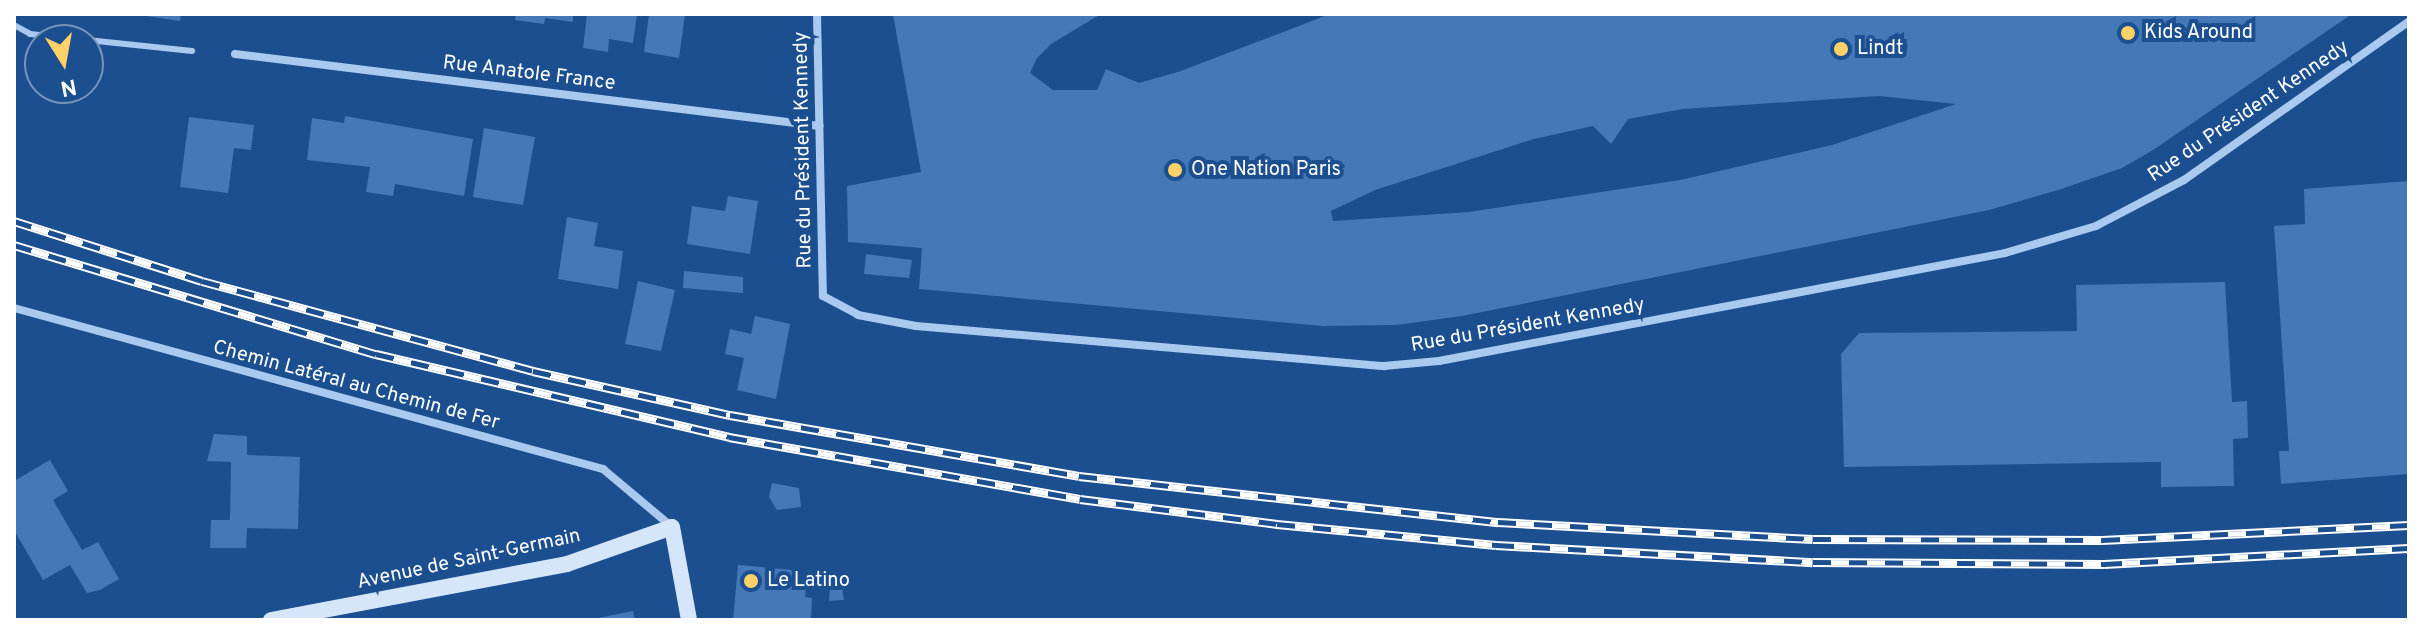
<!DOCTYPE html>
<meta charset="utf-8">
<style>
body{margin:0}
#map{position:relative;width:2423px;height:634px;overflow:hidden;background:#1b4f8f;font-family:Overpass,sans-serif}
div>[style]{position:absolute}
.building>*{inset:0;background:#4478b7}
.lane>*{height:6px;margin:-3px;padding:0 3px;transform-origin:3px;border-radius:3px;background:#a9c9ee}
.street>*{height:8px;margin:-4px;padding:0 4px;transform-origin:4px;border-radius:4px;background:#a9c9ee}
.secondary>*{height:16px;margin:-8px;padding:0 8px;transform-origin:8px;border-radius:8px;background:#d6e6fa}
.rail>*{height:9px;margin-top:-4.5px;transform-origin:0;background:repeating-linear-gradient(90deg,#1b4f8f 0 18px,#fff 0 36px);box-sizing:border-box;border-block:2px solid #fff}
.dots>*{width:22px;height:22px;translate:-50% -50%;box-sizing:border-box;border:4px solid #1b4f8f;border-radius:50%}
span{translate:-50% -50%;white-space:nowrap;text-align:center;line-height:1.15;-webkit-text-stroke:8px #1b4f8f;paint-order:stroke}
.poi-label{font-size:20px;color:#fff}
.left{translate:0 -50%;text-align:left}
.street-label{font-size:20px;color:#fff}
.frame{position:absolute;inset:0;border:16px solid #fff;pointer-events:none}
.north{position:absolute;left:24px;top:24px;width:80px;height:80px;box-sizing:border-box;background:#1b4f8f;border:2px solid #7695bc;border-radius:50%;rotate:169deg;font-size:22px;font-weight:700;line-height:32px;text-align:center;color:#fff}
.north::after{content:'';display:block;margin:auto;width:28px;height:36px;background:#ffd166;clip-path:polygon(50% 0,100% 100%,50% 72%,0 100%)}
</style>
<div id="map">
<div class="building">
<div style="clip-path:polygon(133px 14px,181px 14px,180px 21px)"></div>
<div style="clip-path:polygon(516px 14px,573px 14px,573px 22px,545px 18px,544px 24px,515px 20px)"></div>
<div style="clip-path:polygon(587px 14px,637px 14px,633px 43px,609px 39px,608px 52px,583px 48px)"></div>
<div style="clip-path:polygon(649px 14px,685px 14px,679px 58px,644px 52px)"></div>
<div style="clip-path:polygon(evenodd,893px 14px,1101px 14px,1051px 44px,1037px 58px,1030px 73px,1053px 90px,1097px 90px,1106px 69px,1139px 83px,1178px 72px,1330px 14px,2352px 14px,2153px 150px,2122px 168px,2061px 189px,1989px 210px,1462px 316px,1396px 325px,1323px 326px,919px 289px,922px 248px,848px 242px,847px 186px,921px 172px,893px 14px,1879px 96px,1956px 104px,1832px 145px,1680px 180px,1469px 212px,1333px 221px,1331px 211px,1375px 190px,1534px 139px,1593px 126px,1611px 144px,1628px 119px,1683px 109px,1879px 96px)"></div>
<div style="clip-path:polygon(345px 116px,473px 139px,464px 196px,395px 184px,393px 196px,366px 192px,370px 167px,307px 160px,312px 118px,344px 123px)"></div>
<div style="clip-path:polygon(189px 117px,254px 125px,251px 150px,234px 148px,228px 193px,180px 187px)"></div>
<div style="clip-path:polygon(484px 128px,535px 137px,523px 205px,473px 197px)"></div>
<div style="clip-path:polygon(2409px 181px,2409px 474px,2281px 484px,2279px 451px,2289px 451px,2274px 226px,2305px 224px,2304px 189px)"></div>
<div style="clip-path:polygon(728px 196px,758px 201px,750px 254px,687px 244px,692px 206px,725px 211px)"></div>
<div style="clip-path:polygon(567px 217px,598px 223px,594px 246px,623px 251px,618px 289px,558px 279px)"></div>
<div style="clip-path:polygon(866px 254px,912px 260px,909px 278px,864px 274px)"></div>
<div style="clip-path:polygon(684px 271px,743px 277px,743px 293px,683px 288px)"></div>
<div style="clip-path:polygon(638px 281px,675px 290px,661px 351px,625px 344px)"></div>
<div style="clip-path:polygon(2225px 282px,2232px 402px,2247px 401px,2248px 438px,2233px 439px,2234px 486px,2161px 487px,2161px 462px,1844px 467px,1841px 354px,1859px 333px,2077px 331px,2076px 285px)"></div>
<div style="clip-path:polygon(755px 316px,790px 324px,776px 399px,737px 390px,744px 358px,725px 354px,730px 329px,751px 334px)"></div>
<div style="clip-path:polygon(214px 434px,247px 436px,247px 455px,300px 457px,298px 529px,247px 528px,246px 548px,210px 548px,211px 520px,230px 520px,231px 462px,207px 461px)"></div>
<div style="clip-path:polygon(50px 460px,68px 491px,53px 500px,82px 550px,98px 542px,119px 579px,100px 590px,87px 593px,70px 565px,43px 580px,14px 530px,14px 481px)"></div>
<div style="clip-path:polygon(772px 483px,799px 488px,801px 507px,777px 510px,769px 497px)"></div>
<div style="clip-path:polygon(738px 565px,794px 570px,792px 586px,806px 588px,805px 597px,812px 598px,811px 620px,733px 620px)"></div>
<div style="clip-path:polygon(830px 587px,842px 588px,844px 600px,829px 601px)"></div>
<div style="clip-path:polygon(633px 611px,635px 620px,593px 620px,593px 619px)"></div>
</div>
<div class="lane">
<div style="left:14px;top:25px;width:18px;rotate:29deg"></div>
<div style="left:30px;top:34px;width:163px;rotate:6deg"></div>
</div>
<div class="street">
<div style="left:817px;top:14px;width:282px;rotate:88.8deg"></div>
<div style="left:823px;top:296px;width:40px;rotate:28deg"></div>
<div style="left:858px;top:315px;width:59px;rotate:10.7deg"></div>
<div style="left:916px;top:326px;width:470px;rotate:4.9deg"></div>
<div style="left:1384px;top:366px;width:55px;rotate:-5.2deg"></div>
<div style="left:1439px;top:361px;width:576px;rotate:-10.8deg"></div>
<div style="left:2005px;top:253px;width:95px;rotate:-16.5deg"></div>
<div style="left:2096px;top:226px;width:99px;rotate:-27.6deg"></div>
<div style="left:2184px;top:180px;width:276px;rotate:-35.2deg"></div>
<div style="left:235px;top:54px;width:589px;rotate:7.02deg"></div>
<div style="left:14px;top:308px;width:611px;rotate:15.29deg"></div>
<div style="left:603px;top:469px;width:90px;rotate:40deg"></div>
</div>
<div class="secondary">
<div style="left:271px;top:620px;width:301px;rotate:-10.7deg"></div>
<div style="left:567px;top:564px;width:111px;rotate:-19.4deg"></div>
<div style="left:672px;top:527px;width:95px;rotate:79.6deg"></div>
</div>
<div class="rail">
<div style="left:14px;top:221px;width:197px;rotate:17.7deg"></div>
<div style="left:202px;top:281px;width:343px;rotate:15.2deg"></div>
<div style="left:533px;top:371px;width:202px;rotate:12.6deg"></div>
<div style="left:730px;top:415px;width:354px;rotate:9.9deg"></div>
<div style="left:1079px;top:476px;width:422px;rotate:6.3deg"></div>
<div style="left:1498px;top:522px;width:315px;rotate:3.1deg"></div>
<div style="left:1813px;top:539px;width:289px;rotate:0.2deg"></div>
<div style="left:2102px;top:540px;width:307px;rotate:-2.8deg"></div>
<div style="left:14px;top:245px;width:378px;rotate:16.8deg"></div>
<div style="left:376px;top:354px;width:363px;rotate:13.2deg"></div>
<div style="left:729px;top:437px;width:356px;rotate:10deg"></div>
<div style="left:1080px;top:499px;width:199px;rotate:7.2deg"></div>
<div style="left:1277px;top:524px;width:220px;rotate:5.5deg"></div>
<div style="left:1496px;top:545px;width:317px;rotate:3.1deg"></div>
<div style="left:1813px;top:562px;width:291px;rotate:0.4deg"></div>
<div style="left:2104px;top:564px;width:305px;rotate:-3deg"></div>
</div>
<div class="dots">
<div style="left:2128px;top:33px;background:#ffd166"></div>
<div style="left:1841px;top:49px;background:#ffd166"></div>
<div style="left:1175px;top:170px;background:#ffd166"></div>
<div style="left:751px;top:581px;background:#ffd166"></div>
</div>
<div class="poi-label">
<span class="left" style="left:2144px;top:33px">Kids Around</span>
<span class="left" style="left:1857px;top:49px">Lindt</span>
<span class="left" style="left:1191px;top:170px">One Nation Paris</span>
<span class="left" style="left:767px;top:581px">Le Latino</span>
</div>
<div class="street-label">
<span style="left:529px;top:74px;rotate:7deg">Rue Anatole France</span>
<span style="left:2249px;top:112px;rotate:-34deg">Rue du Président Kennedy</span>
<span style="left:804px;top:150px;rotate:-91deg">Rue du Président Kennedy</span>
<span style="left:1528px;top:326px;rotate:-10deg">Rue du Président Kennedy</span>
<span style="left:356px;top:386px;rotate:15deg">Chemin Latéral au Chemin de Fer</span>
<span style="left:469px;top:560px;rotate:-12deg">Avenue de Saint-Germain</span>
</div>
<div class="frame"></div>
<div class="north">N</div>
</div>
